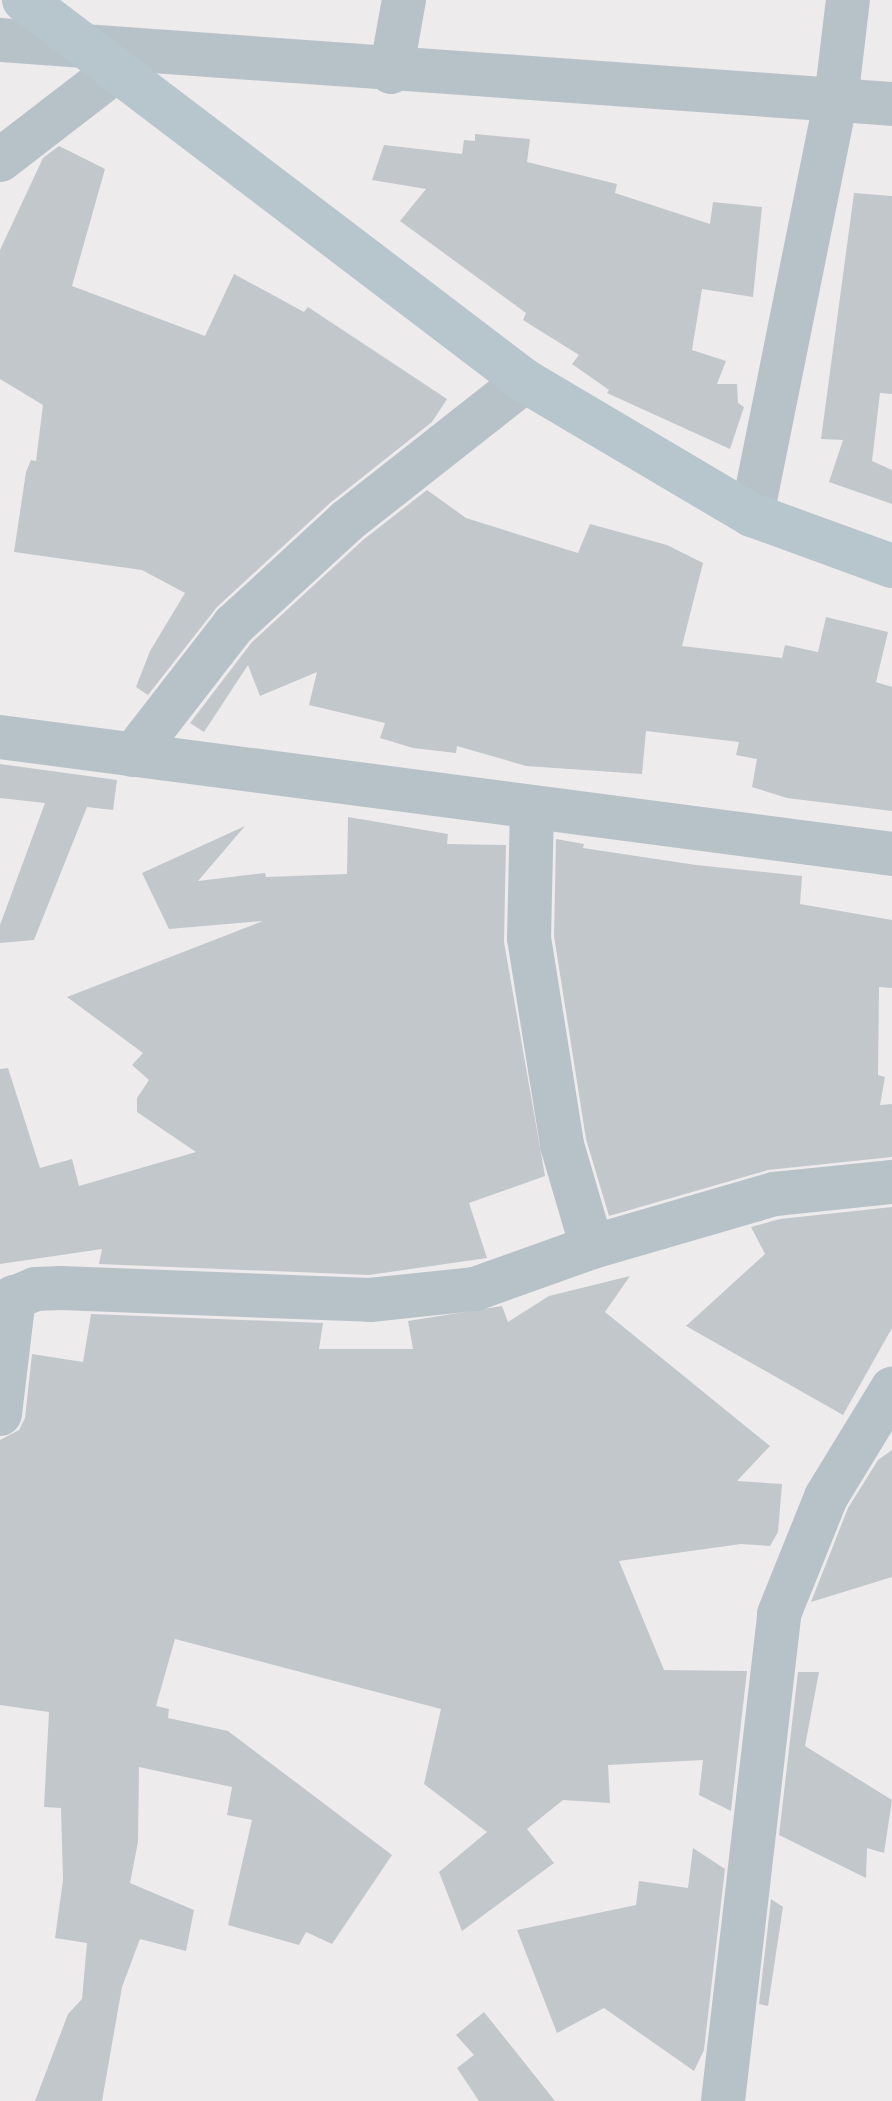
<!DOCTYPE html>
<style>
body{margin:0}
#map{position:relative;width:892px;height:2101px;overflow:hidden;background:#eeebec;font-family:"PT Sans Narrow",sans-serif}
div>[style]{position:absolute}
.building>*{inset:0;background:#c2c7cb}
.street>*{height:44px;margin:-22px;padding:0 22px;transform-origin:22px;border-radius:22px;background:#b7c2c8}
.secondary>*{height:44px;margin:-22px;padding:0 22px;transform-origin:22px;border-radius:22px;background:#b7c5cd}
span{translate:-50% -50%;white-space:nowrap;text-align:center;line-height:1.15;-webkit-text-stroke:8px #fff;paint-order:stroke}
</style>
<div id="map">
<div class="building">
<div style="clip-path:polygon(475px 134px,530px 139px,527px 162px,617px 184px,615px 193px,710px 224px,713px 202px,762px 207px,753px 297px,702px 289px,692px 350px,726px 361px,717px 384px,737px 384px,738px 403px,744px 407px,730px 449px,607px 393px,609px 390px,572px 364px,579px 355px,523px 320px,526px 313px,400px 221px,426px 189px,372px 180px,384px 145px,462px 154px,464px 140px,475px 141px)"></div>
<div style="clip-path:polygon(59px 146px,105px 169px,72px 286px,205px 336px,234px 274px,304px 312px,308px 307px,447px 399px,432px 422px,330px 503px,217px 607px,148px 695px,136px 687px,150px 651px,185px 593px,142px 570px,14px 552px,26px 472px,31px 460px,36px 461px,43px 405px,0 379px,0 250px,43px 158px)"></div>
<div style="clip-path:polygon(854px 193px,892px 196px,892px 394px,880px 393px,872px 461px,892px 470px,892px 504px,829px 482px,843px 440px,821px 439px)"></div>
<div style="clip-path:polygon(427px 490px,466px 518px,578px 553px,590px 524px,667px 545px,703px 563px,682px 646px,782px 658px,785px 645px,818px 652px,826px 617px,888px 632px,876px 682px,892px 687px,892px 811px,787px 798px,752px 787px,757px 759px,736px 755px,739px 742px,646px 731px,642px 774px,526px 766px,457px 746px,456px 753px,413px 748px,380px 738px,385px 723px,309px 705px,317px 672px,260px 696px,248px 665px,204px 732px,190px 723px,252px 642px,363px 540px)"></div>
<div style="clip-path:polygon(0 764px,117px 780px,113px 810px,87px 807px,34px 940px,0 943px,0 925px,45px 803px,0 798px)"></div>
<div style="clip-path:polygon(348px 817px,448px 834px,447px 844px,506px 845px,504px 942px,545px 1176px,469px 1203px,487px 1258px,369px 1275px,99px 1264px,102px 1249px,0 1264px,0 1069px,8px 1068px,40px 1168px,72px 1159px,79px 1186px,196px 1152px,137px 1112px,137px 1098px,149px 1080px,132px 1065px,143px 1053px,67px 997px,263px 921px,169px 929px,142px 873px,245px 826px,198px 881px,265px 873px,266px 877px,347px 874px)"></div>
<div style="clip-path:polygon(556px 839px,584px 844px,583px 848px,696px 865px,802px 876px,800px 904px,892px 920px,892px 988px,879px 987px,878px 1075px,885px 1077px,880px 1105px,892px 1104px,892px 1157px,768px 1170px,609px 1216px,586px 1139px,554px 936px)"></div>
<div style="clip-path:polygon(892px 1207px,892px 1328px,843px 1415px,686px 1326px,765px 1254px,751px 1227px,780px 1219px)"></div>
<div style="clip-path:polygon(630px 1276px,605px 1312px,770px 1446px,737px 1481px,782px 1484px,778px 1532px,770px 1546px,741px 1544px,619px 1561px,664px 1670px,747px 1671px,731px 1811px,699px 1795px,703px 1760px,608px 1765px,610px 1803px,563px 1800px,527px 1829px,554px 1863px,462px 1931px,439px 1872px,487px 1832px,424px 1784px,441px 1709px,175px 1639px,156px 1706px,169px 1709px,168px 1718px,228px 1731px,392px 1855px,332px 1944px,306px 1932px,299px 1945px,228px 1925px,252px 1820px,227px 1815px,232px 1787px,139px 1767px,138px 1842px,130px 1883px,194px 1910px,186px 1951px,140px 1939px,122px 1987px,102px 2101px,35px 2101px,68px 2014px,82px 1999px,87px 1943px,55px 1938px,63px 1880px,61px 1808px,44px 1807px,49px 1712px,0 1705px,0 1440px,19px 1430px,25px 1418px,32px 1354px,83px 1362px,91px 1314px,323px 1323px,319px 1349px,413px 1349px,408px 1321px,502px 1306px,508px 1322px,549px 1296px)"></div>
<div style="clip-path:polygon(892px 1450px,892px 1577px,811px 1602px,848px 1508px,878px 1460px)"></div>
<div style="clip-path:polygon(798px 1672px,819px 1672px,805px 1746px,892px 1800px,884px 1853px,867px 1848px,866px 1878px,779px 1835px)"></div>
<div style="clip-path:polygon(693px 1848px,725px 1869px,704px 2050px,694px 2071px,604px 2008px,557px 2033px,517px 1930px,636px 1905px,639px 1881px,688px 1888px)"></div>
<div style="clip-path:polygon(771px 1899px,783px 1907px,768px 2006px,759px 2004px)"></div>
<div style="clip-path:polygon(484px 2012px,555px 2101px,479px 2101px,457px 2068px,474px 2055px,456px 2035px)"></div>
</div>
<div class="street">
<div style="left:0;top:40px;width:894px;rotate:4.1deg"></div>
<div style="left:391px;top:72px;width:73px;rotate:-79.8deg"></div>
<div style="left:0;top:160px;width:149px;rotate:-37.6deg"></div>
<div style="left:752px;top:515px;width:423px;rotate:-78.6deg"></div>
<div style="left:836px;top:100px;width:101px;rotate:-83.2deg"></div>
<div style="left:0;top:737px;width:900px;rotate:7.47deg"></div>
<div style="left:133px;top:755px;width:165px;rotate:-52.2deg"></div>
<div style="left:234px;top:625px;width:154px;rotate:-42.6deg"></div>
<div style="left:347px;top:521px;width:226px;rotate:-38.2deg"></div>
<div style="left:532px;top:807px;width:131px;rotate:91.3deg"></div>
<div style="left:529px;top:938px;width:210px;rotate:80.9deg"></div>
<div style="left:562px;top:1145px;width:106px;rotate:73.6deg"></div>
<div style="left:0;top:1304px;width:38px;rotate:-23deg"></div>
<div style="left:35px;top:1289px;width:26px;rotate:-2deg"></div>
<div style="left:61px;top:1288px;width:309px;rotate:2.2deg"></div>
<div style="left:370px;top:1300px;width:106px;rotate:-6deg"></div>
<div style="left:475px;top:1289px;width:124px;rotate:-19.7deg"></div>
<div style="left:592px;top:1247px;width:191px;rotate:-16.2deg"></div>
<div style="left:775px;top:1194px;width:118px;rotate:-5.9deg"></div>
<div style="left:0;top:1414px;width:118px;rotate:-83.2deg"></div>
<div style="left:723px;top:2101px;width:490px;rotate:-83.4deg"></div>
<div style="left:779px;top:1614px;width:126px;rotate:-68.1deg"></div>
<div style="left:826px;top:1497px;width:127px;rotate:-58.6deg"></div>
</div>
<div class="secondary">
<div style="left:24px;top:0;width:629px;rotate:37.25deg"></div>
<div style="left:525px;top:381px;width:264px;rotate:30.6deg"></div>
<div style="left:752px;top:515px;width:149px;rotate:20deg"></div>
</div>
</div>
